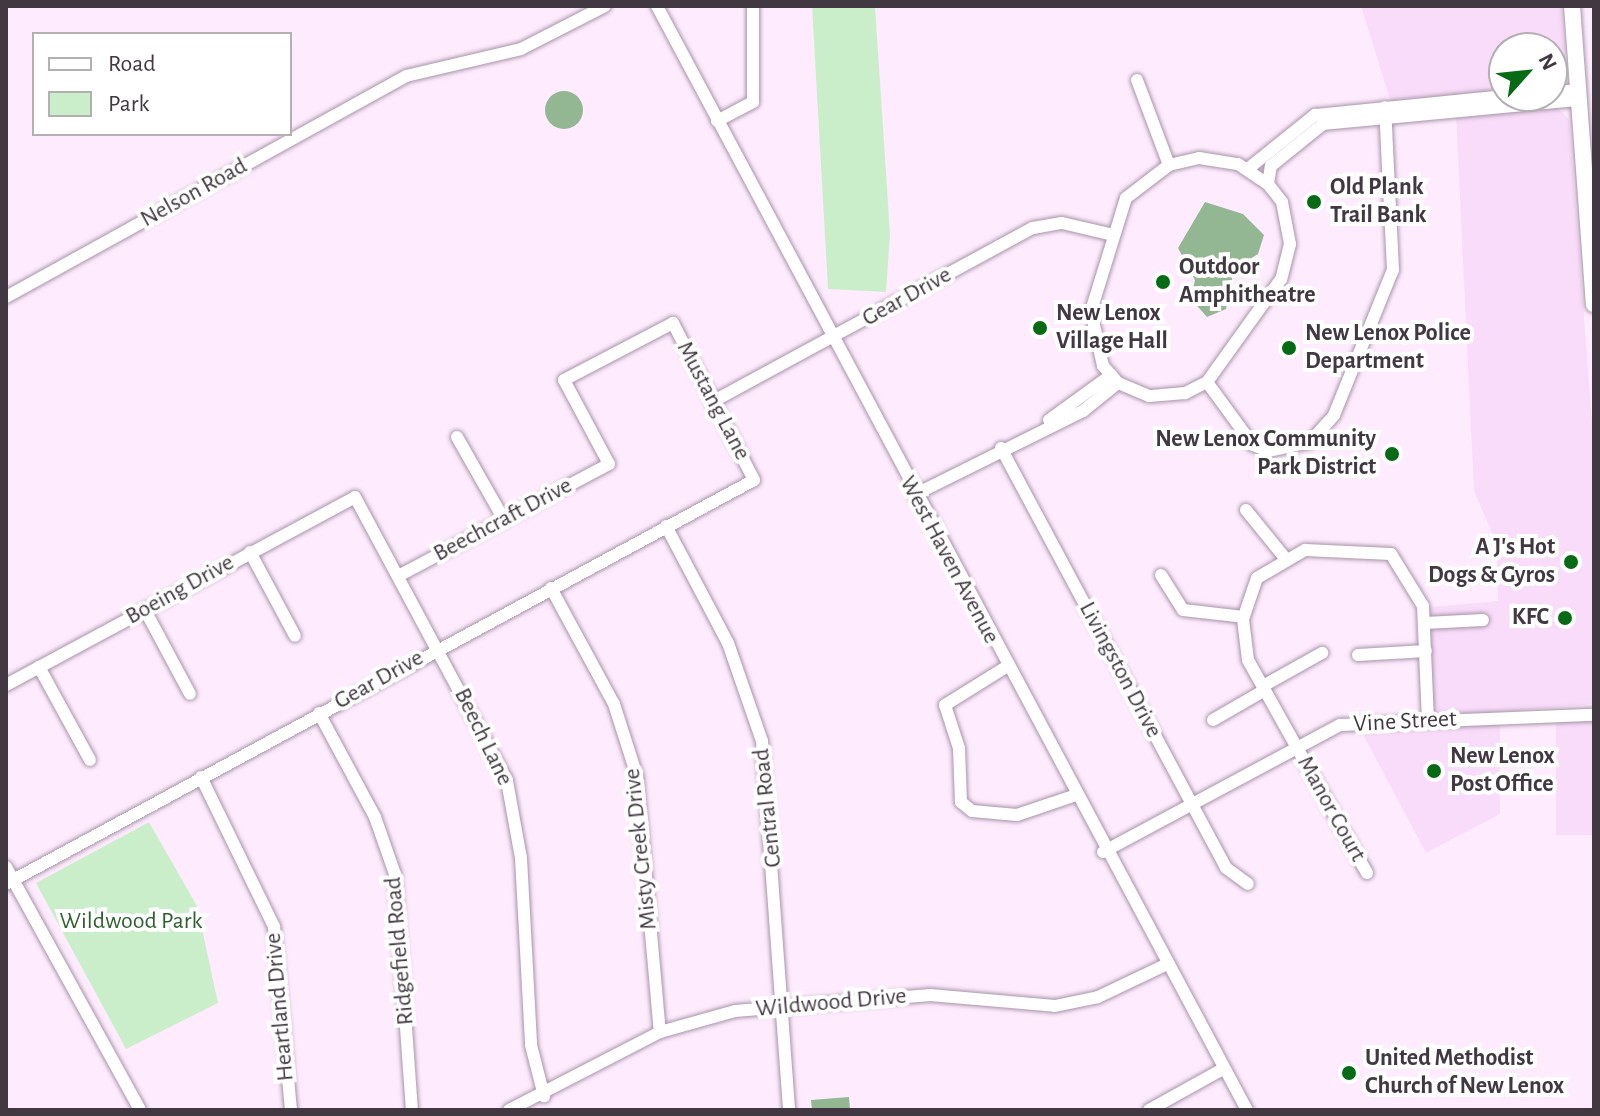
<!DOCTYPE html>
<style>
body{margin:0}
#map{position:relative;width:1600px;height:1116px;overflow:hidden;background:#feecfe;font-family:"Alegreya Sans",sans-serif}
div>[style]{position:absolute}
.built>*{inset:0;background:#f8dcf9}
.green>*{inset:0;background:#cbeeca}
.water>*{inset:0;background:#93b792}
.round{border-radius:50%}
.roads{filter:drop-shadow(0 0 2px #a894a9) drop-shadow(0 0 2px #a894a9)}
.minor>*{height:12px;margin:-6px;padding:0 6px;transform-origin:6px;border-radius:6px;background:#fff}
.major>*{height:16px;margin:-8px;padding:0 8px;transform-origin:8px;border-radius:8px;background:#fff}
.dots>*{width:22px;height:22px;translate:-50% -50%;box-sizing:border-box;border:4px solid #fff;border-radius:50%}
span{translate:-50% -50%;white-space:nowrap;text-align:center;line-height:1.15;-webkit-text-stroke:8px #fff;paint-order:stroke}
.poi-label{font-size:24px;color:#413841;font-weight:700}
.left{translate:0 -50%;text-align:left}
.right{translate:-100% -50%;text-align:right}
.street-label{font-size:24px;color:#413841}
.park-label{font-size:24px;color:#2e612f}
.frame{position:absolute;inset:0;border:8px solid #413841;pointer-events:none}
.legend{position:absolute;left:32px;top:32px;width:260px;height:104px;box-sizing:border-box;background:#fff;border:2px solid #b3afb3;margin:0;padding:10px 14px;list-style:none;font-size:24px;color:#413841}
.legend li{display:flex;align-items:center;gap:16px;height:40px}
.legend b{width:40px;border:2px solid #b3afb3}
.north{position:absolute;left:1488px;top:32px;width:80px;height:80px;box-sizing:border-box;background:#fff;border:2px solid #b3afb3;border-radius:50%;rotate:63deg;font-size:22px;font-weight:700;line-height:32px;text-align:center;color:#413841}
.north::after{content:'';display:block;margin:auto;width:28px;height:36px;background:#076a15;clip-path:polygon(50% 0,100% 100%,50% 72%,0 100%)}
</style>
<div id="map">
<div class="built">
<div style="clip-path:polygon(1361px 6px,1561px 6px,1566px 77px,1552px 89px,1552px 48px,1504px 48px,1504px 93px,1391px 103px)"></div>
<div style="clip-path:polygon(1558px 108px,1569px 120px,1594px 450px,1594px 704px,1425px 718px,1420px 608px,1498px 601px,1497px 544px,1474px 491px,1456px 114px)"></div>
<div style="clip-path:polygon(1556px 717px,1594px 717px,1594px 835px,1556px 835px)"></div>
<div style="clip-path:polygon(1500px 719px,1500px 814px,1426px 853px,1358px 725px)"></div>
</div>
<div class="green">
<div style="clip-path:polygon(812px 6px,875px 6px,890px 234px,886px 292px,828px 289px)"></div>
<div style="clip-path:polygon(149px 822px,197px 906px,218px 1003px,126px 1049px,36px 883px)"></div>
</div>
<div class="water">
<div class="round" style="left:545px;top:91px;width:38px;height:38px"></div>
<div style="clip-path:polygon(1205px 202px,1243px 214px,1264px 235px,1258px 254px,1234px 269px,1226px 309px,1207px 317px,1191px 299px,1195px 280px,1178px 248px)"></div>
<div style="clip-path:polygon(849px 1097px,850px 1110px,812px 1110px,811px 1100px)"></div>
</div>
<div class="roads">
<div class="minor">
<div style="left:657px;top:6px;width:1252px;rotate:61.88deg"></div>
<div style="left:1137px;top:80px;width:91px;rotate:69.4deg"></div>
<div style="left:1552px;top:92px;width:26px;rotate:-4deg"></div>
<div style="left:717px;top:121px;width:41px;rotate:-27.8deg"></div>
<div style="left:753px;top:102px;width:96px;rotate:-90deg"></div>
<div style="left:1199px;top:158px;width:39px;rotate:9deg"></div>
<div style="left:1238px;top:164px;width:36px;rotate:34deg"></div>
<div style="left:1268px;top:184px;width:23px;rotate:52deg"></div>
<div style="left:1282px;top:202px;width:43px;rotate:79.2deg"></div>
<div style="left:1290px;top:244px;width:36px;rotate:104deg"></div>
<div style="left:1281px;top:279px;width:127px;rotate:125.7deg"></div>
<div style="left:1207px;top:382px;width:25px;rotate:153deg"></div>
<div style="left:1185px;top:393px;width:36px;rotate:175deg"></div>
<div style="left:1149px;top:396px;width:34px;rotate:-157deg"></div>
<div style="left:1118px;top:383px;width:23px;rotate:-131deg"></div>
<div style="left:1103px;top:366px;width:56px;rotate:-102.3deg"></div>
<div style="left:1091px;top:311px;width:118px;rotate:-72.8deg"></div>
<div style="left:1126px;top:198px;width:54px;rotate:-37.5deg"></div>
<div style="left:1169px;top:165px;width:31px;rotate:-13deg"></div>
<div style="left:1249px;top:168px;width:85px;rotate:-38.8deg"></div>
<div style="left:1315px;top:115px;width:190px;rotate:-5.7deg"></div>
<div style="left:1268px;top:184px;width:18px;rotate:-81deg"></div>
<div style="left:1271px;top:166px;width:67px;rotate:-38.9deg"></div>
<div style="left:1323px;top:124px;width:257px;rotate:-5.4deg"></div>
<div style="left:6px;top:297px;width:457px;rotate:-28.9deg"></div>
<div style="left:406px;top:76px;width:118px;rotate:-13.2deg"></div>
<div style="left:521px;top:49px;width:94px;rotate:-27.1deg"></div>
<div style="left:1207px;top:382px;width:78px;rotate:53.9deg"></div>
<div style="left:1253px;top:445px;width:17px;rotate:21deg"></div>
<div style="left:1269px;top:451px;width:42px;rotate:-12.4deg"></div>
<div style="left:1310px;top:442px;width:36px;rotate:-48deg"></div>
<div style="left:1334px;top:415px;width:157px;rotate:-67.9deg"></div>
<div style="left:1393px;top:270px;width:163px;rotate:-92.8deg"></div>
<div style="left:712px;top:402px;width:365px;rotate:-28.5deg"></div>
<div style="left:1033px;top:228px;width:29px;rotate:-10deg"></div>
<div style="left:1062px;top:223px;width:48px;rotate:13.2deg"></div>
<div style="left:1049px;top:420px;width:77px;rotate:-36deg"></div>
<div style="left:457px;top:437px;width:93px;rotate:60.4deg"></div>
<div style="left:1001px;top:448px;width:476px;rotate:61.8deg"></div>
<div style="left:1226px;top:868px;width:27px;rotate:36deg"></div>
<div style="left:914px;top:495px;width:189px;rotate:-26.4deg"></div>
<div style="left:1083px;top:411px;width:45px;rotate:-38.7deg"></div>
<div style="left:1246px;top:510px;width:62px;rotate:50.9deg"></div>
<div style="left:666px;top:526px;width:132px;rotate:62.1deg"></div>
<div style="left:728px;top:643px;width:104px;rotate:70.9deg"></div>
<div style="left:762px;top:741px;width:370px;rotate:85.8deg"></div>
<div style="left:250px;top:552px;width:95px;rotate:61.8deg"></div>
<div style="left:1161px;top:575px;width:41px;rotate:57.8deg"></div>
<div style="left:1183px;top:610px;width:61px;rotate:6.5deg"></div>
<div style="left:551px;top:588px;width:132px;rotate:61.5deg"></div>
<div style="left:614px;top:704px;width:76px;rotate:72.3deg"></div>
<div style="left:637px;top:776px;width:257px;rotate:84.9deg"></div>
<div style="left:145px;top:610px;width:95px;rotate:61.8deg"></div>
<div style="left:1425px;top:623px;width:58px;rotate:-3deg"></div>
<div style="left:1358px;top:655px;width:68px;rotate:-3.4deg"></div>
<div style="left:39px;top:667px;width:106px;rotate:61.3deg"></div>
<div style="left:1006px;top:667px;width:72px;rotate:148.1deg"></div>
<div style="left:945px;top:705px;width:45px;rotate:72deg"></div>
<div style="left:959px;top:748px;width:54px;rotate:87.9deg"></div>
<div style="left:961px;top:802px;width:14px;rotate:39deg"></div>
<div style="left:972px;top:811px;width:45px;rotate:5.1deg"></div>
<div style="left:1017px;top:815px;width:59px;rotate:-18.7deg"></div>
<div style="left:6px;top:685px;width:396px;rotate:-28.3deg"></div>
<div style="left:355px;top:497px;width:322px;rotate:61.8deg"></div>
<div style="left:507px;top:781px;width:78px;rotate:79.7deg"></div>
<div style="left:521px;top:858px;width:187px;rotate:86.9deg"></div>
<div style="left:531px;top:1045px;width:53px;rotate:75.7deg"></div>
<div style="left:1263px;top:686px;width:68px;rotate:-29.2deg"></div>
<div style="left:319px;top:713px;width:118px;rotate:61.7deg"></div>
<div style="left:375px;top:817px;width:60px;rotate:70.7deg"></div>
<div style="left:395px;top:874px;width:237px;rotate:85.9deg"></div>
<div style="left:1213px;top:720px;width:60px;rotate:-30deg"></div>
<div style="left:201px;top:777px;width:167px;rotate:64deg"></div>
<div style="left:274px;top:927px;width:184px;rotate:84.7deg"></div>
<div style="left:1103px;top:852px;width:269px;rotate:-28.2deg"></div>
<div style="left:1340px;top:725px;width:254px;rotate:-2.3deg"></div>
<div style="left:6px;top:867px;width:277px;rotate:61.1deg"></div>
<div style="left:1367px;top:873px;width:244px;rotate:-119.2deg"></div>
<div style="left:1248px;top:660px;width:41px;rotate:-97deg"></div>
<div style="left:1243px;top:619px;width:43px;rotate:-71.1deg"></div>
<div style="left:1257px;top:578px;width:56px;rotate:-30.3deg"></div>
<div style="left:1305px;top:550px;width:86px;rotate:2.7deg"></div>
<div style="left:1391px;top:554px;width:61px;rotate:58.4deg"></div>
<div style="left:1423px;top:606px;width:114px;rotate:87.5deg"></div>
<div style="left:6px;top:884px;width:850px;rotate:-28.37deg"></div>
<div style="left:754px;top:480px;width:177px;rotate:-117.3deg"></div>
<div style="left:673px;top:323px;width:123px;rotate:152.4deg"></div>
<div style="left:564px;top:380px;width:95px;rotate:61.8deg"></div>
<div style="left:609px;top:464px;width:239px;rotate:152deg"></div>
<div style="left:509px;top:1110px;width:170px;rotate:-27.3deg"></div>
<div style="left:660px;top:1032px;width:78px;rotate:-15.6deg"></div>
<div style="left:735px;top:1011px;width:196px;rotate:-4.7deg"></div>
<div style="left:930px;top:995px;width:125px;rotate:5deg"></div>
<div style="left:1055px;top:1006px;width:44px;rotate:-11.8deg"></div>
<div style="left:1098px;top:997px;width:74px;rotate:-25.5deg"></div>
<div style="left:1149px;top:1110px;width:85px;rotate:-29deg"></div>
</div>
<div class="major">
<div style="left:1572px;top:6px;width:299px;rotate:85.8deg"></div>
</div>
</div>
<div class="dots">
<div style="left:1314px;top:202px;background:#076a15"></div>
<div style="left:1163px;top:282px;background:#076a15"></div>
<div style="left:1040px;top:328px;background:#076a15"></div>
<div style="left:1289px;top:348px;background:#076a15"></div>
<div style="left:1392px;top:454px;background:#076a15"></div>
<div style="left:1571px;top:562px;background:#076a15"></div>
<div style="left:1565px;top:618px;background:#076a15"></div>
<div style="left:1434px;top:771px;background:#076a15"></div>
<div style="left:1349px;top:1073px;background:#076a15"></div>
</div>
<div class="poi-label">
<span class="left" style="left:1330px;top:202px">Old Plank<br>Trail Bank</span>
<span class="left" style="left:1179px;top:282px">Outdoor<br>Amphitheatre</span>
<span class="left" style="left:1056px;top:328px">New Lenox<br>Village Hall</span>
<span class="left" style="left:1305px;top:348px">New Lenox Police<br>Department</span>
<span class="right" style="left:1376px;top:454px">New Lenox Community<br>Park District</span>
<span class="right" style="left:1555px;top:562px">A J's Hot<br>Dogs &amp; Gyros</span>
<span class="right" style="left:1549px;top:618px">KFC</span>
<span class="left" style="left:1450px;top:771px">New Lenox<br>Post Office</span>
<span class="left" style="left:1365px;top:1073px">United Methodist<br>Church of New Lenox</span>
</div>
<div class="street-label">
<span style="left:194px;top:193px;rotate:-29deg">Nelson Road</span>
<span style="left:907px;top:297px;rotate:-29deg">Gear Drive</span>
<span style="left:713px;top:401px;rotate:62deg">Mustang Lane</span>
<span style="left:503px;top:520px;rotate:-28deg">Beechcraft Drive</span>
<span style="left:949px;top:560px;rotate:62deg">West Haven Avenue</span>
<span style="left:180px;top:590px;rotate:-29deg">Boeing Drive</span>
<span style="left:1120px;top:670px;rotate:62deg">Livingston Drive</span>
<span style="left:379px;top:680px;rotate:-29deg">Gear Drive</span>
<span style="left:1405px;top:722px;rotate:-3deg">Vine Street</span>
<span style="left:483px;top:737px;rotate:64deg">Beech Lane</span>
<span style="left:768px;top:808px;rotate:-96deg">Central Road</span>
<span style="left:1331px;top:809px;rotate:61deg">Manor Court</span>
<span style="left:641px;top:849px;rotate:-96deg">Misty Creek Drive</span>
<span style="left:400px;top:951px;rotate:-95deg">Ridgefield Road</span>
<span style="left:831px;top:1003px;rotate:-5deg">Wildwood Drive</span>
<span style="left:280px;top:1007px;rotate:-95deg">Heartland Drive</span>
</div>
<div class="park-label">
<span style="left:131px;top:922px">Wildwood Park</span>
</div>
<div class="frame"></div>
<ul class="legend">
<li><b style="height:10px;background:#fff"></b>Road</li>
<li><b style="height:22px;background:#cbeeca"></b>Park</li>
</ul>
<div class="north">N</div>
</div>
